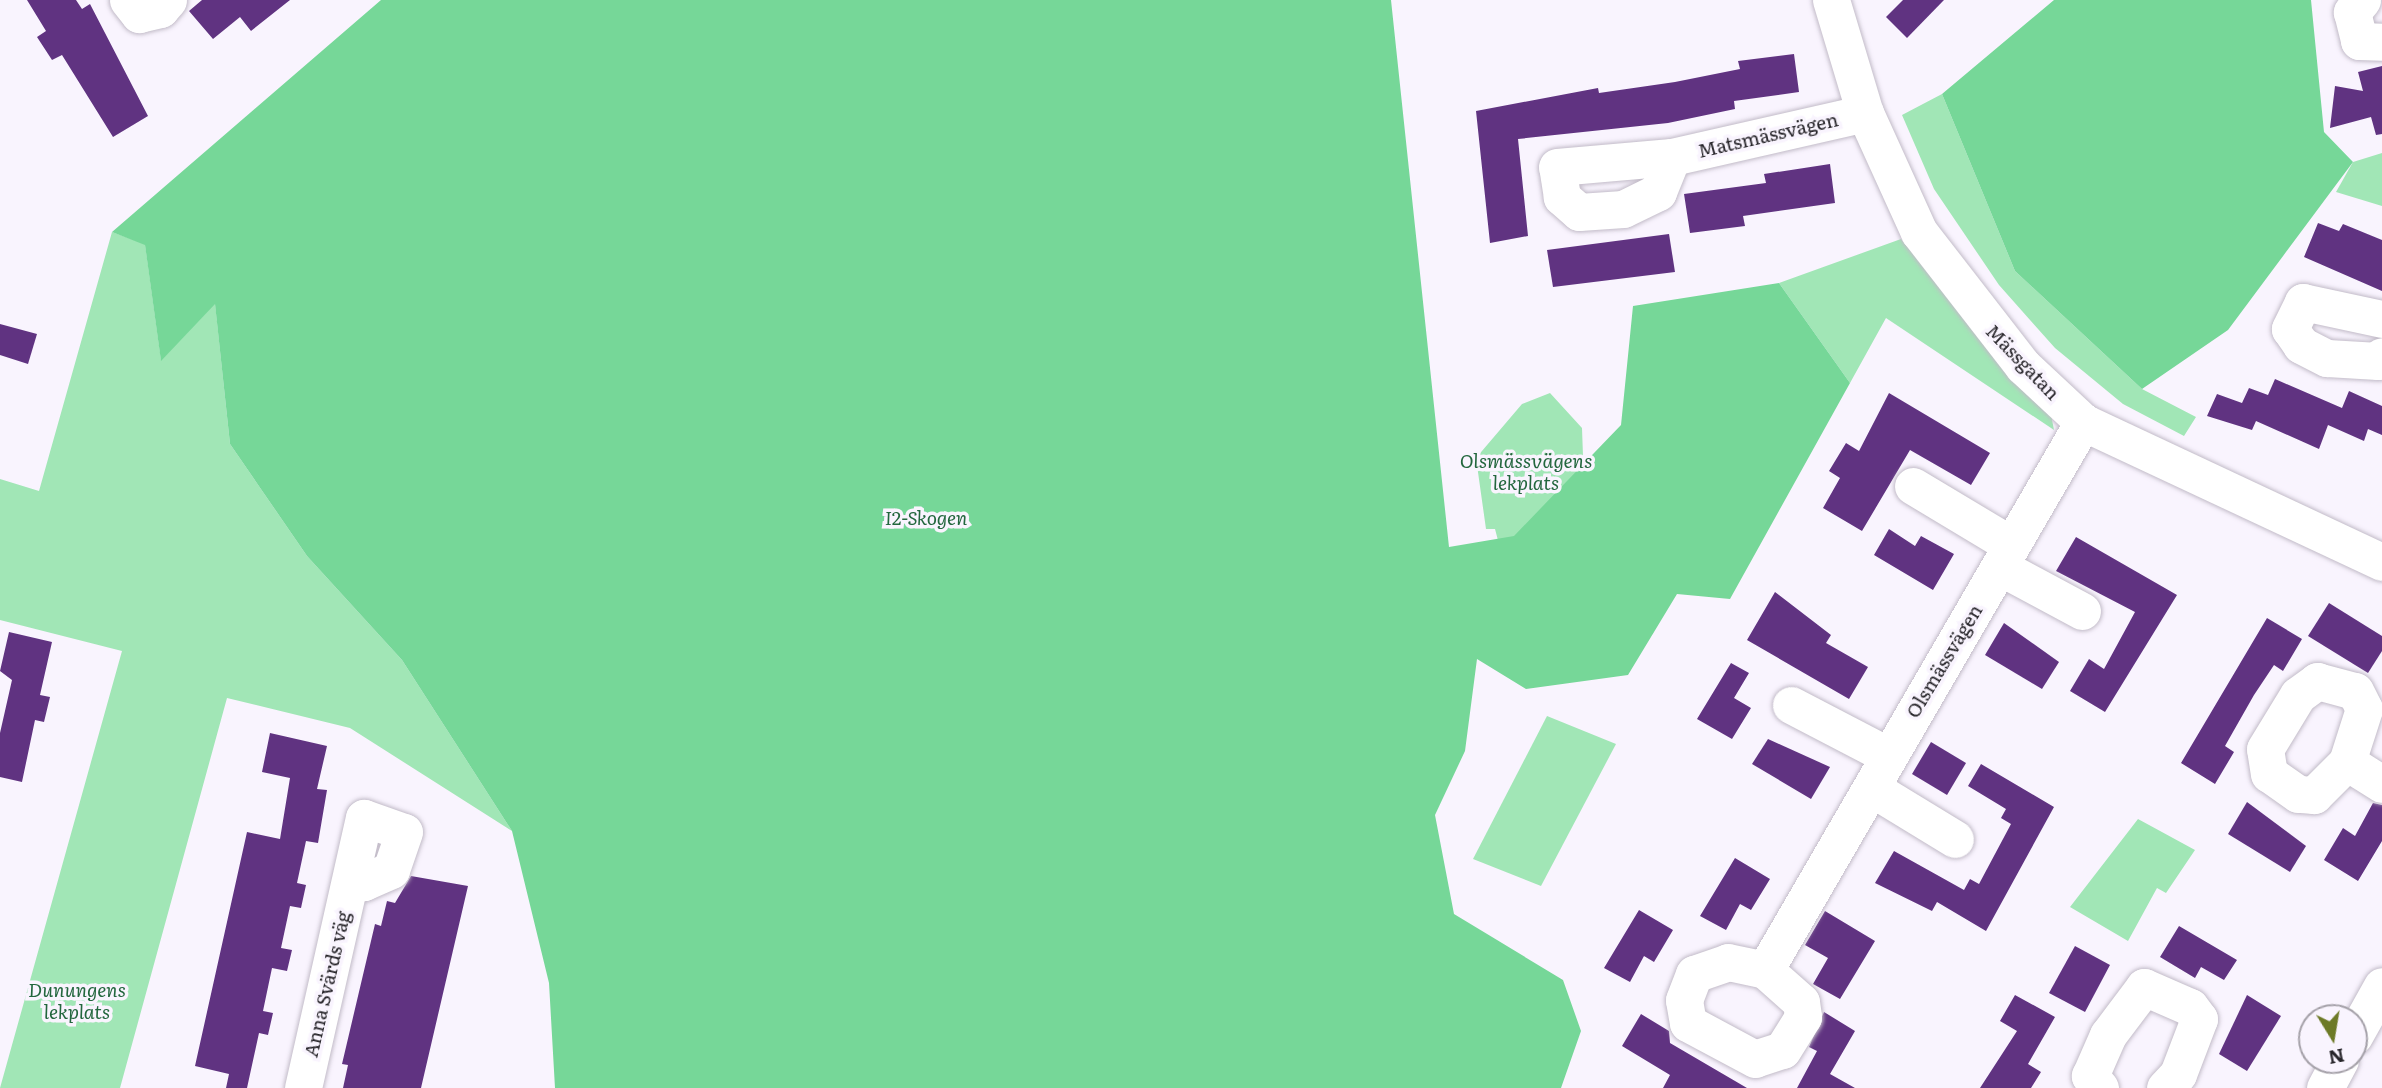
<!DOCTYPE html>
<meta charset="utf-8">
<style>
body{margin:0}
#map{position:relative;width:2382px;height:1088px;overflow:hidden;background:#f9f4fe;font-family:Literata,serif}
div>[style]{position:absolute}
.green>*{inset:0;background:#a1e6b6}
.forest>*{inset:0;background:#76d798}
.building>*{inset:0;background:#603381}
.roads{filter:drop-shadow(0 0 2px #c2bbc8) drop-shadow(0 0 2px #c2bbc8)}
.minor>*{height:37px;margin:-18.5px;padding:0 18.5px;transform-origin:18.5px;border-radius:18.5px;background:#fff}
span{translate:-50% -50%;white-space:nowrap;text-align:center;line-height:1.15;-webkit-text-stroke:7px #f9f4fe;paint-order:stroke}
.street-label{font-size:19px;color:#262429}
.park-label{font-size:19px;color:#23673e;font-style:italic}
.north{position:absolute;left:2298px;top:1004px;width:70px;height:70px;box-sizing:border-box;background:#f9f4fe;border:2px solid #a5a1a9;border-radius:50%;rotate:169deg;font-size:19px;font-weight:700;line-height:28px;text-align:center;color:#262429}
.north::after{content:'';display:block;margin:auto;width:24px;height:32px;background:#6d7a27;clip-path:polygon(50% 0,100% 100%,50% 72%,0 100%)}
</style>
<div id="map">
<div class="green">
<div style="clip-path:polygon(1942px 94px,2015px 271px,2142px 389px,2196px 417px,2184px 436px,2123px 404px,2055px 348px,1999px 285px,1934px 189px,1902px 115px)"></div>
<div style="clip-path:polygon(2382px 153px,2382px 206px,2336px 192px,2353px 162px)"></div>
<div style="clip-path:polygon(112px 232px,145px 244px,161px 360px,215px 303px,230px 444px,307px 556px,402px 660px,512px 831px,350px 728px,227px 698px,120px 1088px,0 1088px,122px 651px,0 620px,0 479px,39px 491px)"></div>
<div style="clip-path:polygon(1901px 239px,1971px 326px,2049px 404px,2054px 430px,1886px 318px,1850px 383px,1779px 283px)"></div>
<div style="clip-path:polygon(1550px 393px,1582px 428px,1583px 456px,1557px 517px,1500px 548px,1495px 529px,1486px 529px,1476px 458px,1522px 404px)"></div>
<div style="clip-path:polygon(1547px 716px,1616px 744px,1541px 886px,1473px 859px)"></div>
<div style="clip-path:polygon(2138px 819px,2195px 850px,2166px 893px,2157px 888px,2128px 941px,2070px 907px)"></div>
</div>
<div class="forest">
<div style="clip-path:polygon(381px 0,1391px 0,1449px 547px,1514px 536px,1621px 425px,1633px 306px,1779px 283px,1850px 383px,1730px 599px,1677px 594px,1628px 675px,1526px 689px,1477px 659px,1465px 751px,1435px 815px,1454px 914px,1563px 980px,1581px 1031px,1561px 1088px,555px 1088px,549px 983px,512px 831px,402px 660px,307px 556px,230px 444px,215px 304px,161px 361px,145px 245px,112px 232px)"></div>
<div style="clip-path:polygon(2054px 0,2311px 0,2324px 132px,2353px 162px,2228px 330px,2142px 389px,2015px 271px,1942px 94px)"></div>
</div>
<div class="building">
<div style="clip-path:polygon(27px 0,76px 0,82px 9px,90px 4px,148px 116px,113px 137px,62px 55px,52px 60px,37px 37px,46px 31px)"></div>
<div style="clip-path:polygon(202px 0,290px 0,251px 31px,240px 17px,213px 39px,189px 11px)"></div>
<div style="clip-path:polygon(1903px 0,1944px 0,1907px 38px,1886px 17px)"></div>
<div style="clip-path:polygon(1794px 54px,1799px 92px,1734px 101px,1735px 109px,1668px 123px,1518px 139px,1528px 236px,1490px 243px,1476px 111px,1598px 88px,1599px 93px,1675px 82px,1740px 69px,1738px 61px)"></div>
<div style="clip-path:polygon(2382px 66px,2382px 134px,2376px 135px,2371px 117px,2330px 128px,2335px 86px,2363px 91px,2358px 72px)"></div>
<div style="clip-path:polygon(1830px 164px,1835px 203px,1743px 216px,1745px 226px,1690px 233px,1684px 194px,1766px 183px,1764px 174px)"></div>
<div style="clip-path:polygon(2318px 223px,2339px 231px,2343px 224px,2382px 240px,2382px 291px,2304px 257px)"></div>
<div style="clip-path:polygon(1669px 234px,1675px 272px,1553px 287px,1547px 250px)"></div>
<div style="clip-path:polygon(0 324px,37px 334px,28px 364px,0 355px)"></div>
<div style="clip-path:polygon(2275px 379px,2342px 408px,2349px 391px,2382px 406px,2382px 435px,2368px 429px,2364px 441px,2328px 425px,2319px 449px,2256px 421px,2252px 430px,2207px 416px,2217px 394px,2242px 403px,2249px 388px,2268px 395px)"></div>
<div style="clip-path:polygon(1889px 393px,1990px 453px,1971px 485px,1910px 450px,1862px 531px,1823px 508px,1840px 478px,1829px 471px,1846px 443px,1859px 451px)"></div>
<div style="clip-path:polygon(1889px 529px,1915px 546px,1921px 536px,1954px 554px,1933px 590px,1874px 555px)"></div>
<div style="clip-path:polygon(2076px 537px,2177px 595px,2105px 712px,2070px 691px,2089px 659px,2104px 669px,2135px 612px,2056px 571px)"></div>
<div style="clip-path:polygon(1775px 592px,1831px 635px,1826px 643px,1868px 667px,1849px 699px,1747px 640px)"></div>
<div style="clip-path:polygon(2329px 603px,2382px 636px,2382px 651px,2368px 673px,2308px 636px)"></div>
<div style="clip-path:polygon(2267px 618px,2302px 639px,2283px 671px,2274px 665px,2254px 695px,2225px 746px,2234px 752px,2215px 784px,2181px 763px)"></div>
<div style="clip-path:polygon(2004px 623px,2059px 662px,2042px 689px,1985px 655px)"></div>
<div style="clip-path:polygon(9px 632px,52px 642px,40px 695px,50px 697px,44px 722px,35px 720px,22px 782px,0 777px,0 733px,12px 680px,0 671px)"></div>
<div style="clip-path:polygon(1731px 663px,1749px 673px,1734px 698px,1751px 708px,1732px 739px,1697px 719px)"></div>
<div style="clip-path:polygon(270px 733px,327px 746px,317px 789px,327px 790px,318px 843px,306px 841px,297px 883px,306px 885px,301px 908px,290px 906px,281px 948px,292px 950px,287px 971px,272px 968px,263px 1011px,273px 1013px,268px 1035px,259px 1033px,247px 1088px,226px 1088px,229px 1074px,195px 1066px,247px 832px,280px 839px,290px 778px,262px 772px)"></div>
<div style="clip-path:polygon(1768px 739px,1830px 767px,1811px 799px,1752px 764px)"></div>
<div style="clip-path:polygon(1931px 742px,1966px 763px,1947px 795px,1912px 774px)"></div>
<div style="clip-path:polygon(1981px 764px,2054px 807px,1986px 931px,1937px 902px,1932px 911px,1875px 883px,1894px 851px,1964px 890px,1970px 879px,1979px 884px,2011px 824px,2001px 818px,2006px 809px,1968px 786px)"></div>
<div style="clip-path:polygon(2247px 802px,2306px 846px,2290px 872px,2228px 834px)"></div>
<div style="clip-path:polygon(2373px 803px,2382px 805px,2382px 841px,2358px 881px,2324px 860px,2343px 828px,2355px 836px)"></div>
<div style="clip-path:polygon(1735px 858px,1770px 879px,1751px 910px,1740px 904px,1726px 930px,1700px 916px)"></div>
<div style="clip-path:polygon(411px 876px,468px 886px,421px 1088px,343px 1088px,348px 1065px,342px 1064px,375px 924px,381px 926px,387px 901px,395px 903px)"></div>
<div style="clip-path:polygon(1639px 910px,1673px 930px,1654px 962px,1644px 956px,1630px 982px,1604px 968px)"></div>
<div style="clip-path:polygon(1825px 911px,1875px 941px,1840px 999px,1813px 984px,1828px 958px,1805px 945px)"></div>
<div style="clip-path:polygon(2179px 926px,2237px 960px,2224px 980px,2201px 967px,2195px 978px,2160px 957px)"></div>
<div style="clip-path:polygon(2075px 946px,2110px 965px,2085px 1012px,2049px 993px)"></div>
<div style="clip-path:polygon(2015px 995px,2055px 1017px,2028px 1064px,2041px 1072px,2031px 1088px,1980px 1088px,2017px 1031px,2000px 1021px)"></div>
<div style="clip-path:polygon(2247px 995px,2281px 1016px,2247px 1071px,2219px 1054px)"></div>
<div style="clip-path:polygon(1824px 1012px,1855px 1031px,1830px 1074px,1855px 1088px,1797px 1088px,1817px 1051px,1809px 1047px)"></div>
<div style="clip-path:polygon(1641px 1014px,1669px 1031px,1670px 1043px,1747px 1088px,1663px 1088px,1670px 1075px,1622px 1046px)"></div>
</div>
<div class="roads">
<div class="minor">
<div style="left:128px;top:0;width:18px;rotate:52deg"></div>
<div style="left:139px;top:14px;width:22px;rotate:-13deg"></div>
<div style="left:160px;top:9px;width:12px;rotate:-48deg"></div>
<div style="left:1831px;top:0;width:118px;rotate:73.3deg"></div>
<div style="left:1865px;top:113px;width:131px;rotate:65.6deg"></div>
<div style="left:1919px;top:232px;width:170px;rotate:52.2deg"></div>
<div style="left:2023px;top:366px;width:82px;rotate:43deg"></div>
<div style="left:2083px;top:422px;width:330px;rotate:25.1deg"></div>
<div style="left:2362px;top:0;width:16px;rotate:130deg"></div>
<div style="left:2352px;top:12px;width:30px;rotate:76deg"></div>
<div style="left:2359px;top:41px;width:23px;rotate:2deg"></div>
<div style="left:1672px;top:157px;width:38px;rotate:112deg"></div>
<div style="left:1658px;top:192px;width:39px;rotate:154deg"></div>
<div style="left:1623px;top:209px;width:44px;rotate:176.1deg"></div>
<div style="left:1579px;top:212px;width:23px;rotate:-139deg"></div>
<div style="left:1562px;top:197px;width:30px;rotate:-99deg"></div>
<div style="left:1557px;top:167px;width:115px;rotate:-5deg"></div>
<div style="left:1672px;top:157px;width:198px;rotate:-12.8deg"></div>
<div style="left:2382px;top:319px;width:81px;rotate:-167.9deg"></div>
<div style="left:2303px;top:302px;width:30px;rotate:116deg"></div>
<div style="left:2290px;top:329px;width:19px;rotate:55deg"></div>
<div style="left:2301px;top:345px;width:29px;rotate:27deg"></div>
<div style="left:2327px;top:358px;width:51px;rotate:3.4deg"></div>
<div style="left:2378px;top:361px;width:6px;rotate:-51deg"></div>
<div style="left:1913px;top:486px;width:114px;rotate:31deg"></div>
<div style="left:2000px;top:567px;width:93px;rotate:28.2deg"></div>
<div style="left:2317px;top:681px;width:39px;rotate:15deg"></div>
<div style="left:2355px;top:691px;width:20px;rotate:63deg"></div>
<div style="left:2364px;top:709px;width:56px;rotate:107.8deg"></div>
<div style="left:2347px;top:762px;width:47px;rotate:135deg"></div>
<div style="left:2314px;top:795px;width:16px;rotate:-176deg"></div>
<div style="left:2298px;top:794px;width:35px;rotate:-145deg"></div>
<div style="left:2269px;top:774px;width:25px;rotate:-99deg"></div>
<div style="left:2265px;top:749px;width:63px;rotate:-58.6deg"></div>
<div style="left:2298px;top:695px;width:24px;rotate:-36deg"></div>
<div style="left:1791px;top:705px;width:108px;rotate:27.5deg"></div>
<div style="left:2347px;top:762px;width:41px;rotate:32.2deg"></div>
<div style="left:1873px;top:789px;width:96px;rotate:31.4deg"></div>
<div style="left:1765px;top:970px;width:48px;rotate:41.6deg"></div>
<div style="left:1801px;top:1002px;width:15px;rotate:82deg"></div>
<div style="left:1803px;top:1017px;width:39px;rotate:122deg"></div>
<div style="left:1782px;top:1050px;width:28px;rotate:162deg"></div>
<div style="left:1755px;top:1059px;width:76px;rotate:-151.8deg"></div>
<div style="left:1688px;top:1023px;width:23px;rotate:-100deg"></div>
<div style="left:1684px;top:1000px;width:28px;rotate:-69deg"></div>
<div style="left:1694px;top:974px;width:36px;rotate:-19deg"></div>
<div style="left:1728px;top:962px;width:38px;rotate:12deg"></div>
<div style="left:1765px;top:970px;width:634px;rotate:-59.87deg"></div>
<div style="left:2354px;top:1036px;width:57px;rotate:-60.8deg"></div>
<div style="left:303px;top:1088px;width:277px;rotate:-77.3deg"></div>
<div style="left:364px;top:818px;width:42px;rotate:19.3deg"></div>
<div style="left:404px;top:832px;width:40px;rotate:108.9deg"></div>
<div style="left:391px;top:870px;width:30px;rotate:156deg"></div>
<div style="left:364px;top:882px;width:13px;rotate:-171deg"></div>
<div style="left:2100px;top:1088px;width:16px;rotate:-130deg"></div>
<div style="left:2090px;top:1076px;width:45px;rotate:-66.3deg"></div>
<div style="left:2108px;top:1035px;width:60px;rotate:-53.1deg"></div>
<div style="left:2144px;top:987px;width:50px;rotate:23.5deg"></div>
<div style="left:2190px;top:1007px;width:15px;rotate:53deg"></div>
<div style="left:2199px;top:1019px;width:59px;rotate:110.9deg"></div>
<div style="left:2178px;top:1074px;width:19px;rotate:133deg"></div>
<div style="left:2325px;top:1088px;width:32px;rotate:-62deg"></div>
</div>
</div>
<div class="street-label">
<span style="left:1768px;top:135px;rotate:-13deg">Matsmässvägen</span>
<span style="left:2023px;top:362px;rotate:46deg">Mässgatan</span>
<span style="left:1944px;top:661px;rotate:-59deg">Olsmässvägen</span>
<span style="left:327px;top:984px;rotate:-77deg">Anna Svärds väg</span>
</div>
<div class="park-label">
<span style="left:1526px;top:472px">Olsmässvägens<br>lekplats</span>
<span style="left:926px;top:518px">I2-Skogen</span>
<span style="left:77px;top:1001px">Dunungens<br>lekplats</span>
</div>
<div class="north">N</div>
</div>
